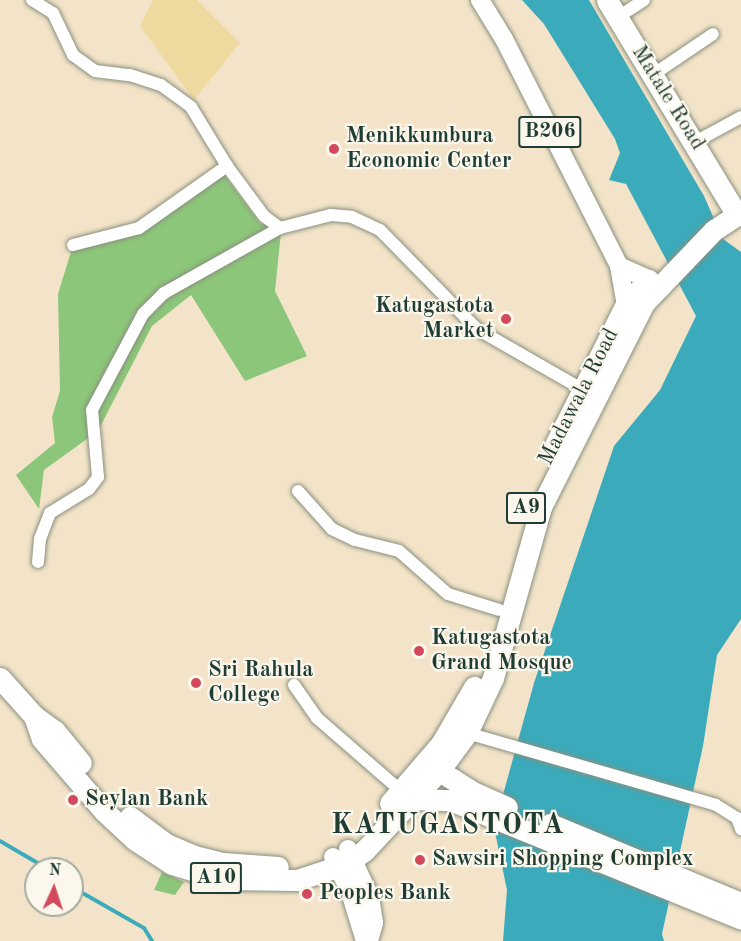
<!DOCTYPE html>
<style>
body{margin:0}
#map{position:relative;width:741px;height:941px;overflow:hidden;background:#f3e4c9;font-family:"Old Standard TT",serif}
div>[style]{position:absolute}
.green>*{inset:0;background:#8cc67a}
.sand>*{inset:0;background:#eeda9e}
.water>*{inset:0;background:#3baaba}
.stream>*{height:4px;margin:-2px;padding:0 2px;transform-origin:2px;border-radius:2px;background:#3baaba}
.roads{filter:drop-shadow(0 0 2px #89907e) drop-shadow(0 0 2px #89907e)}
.street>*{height:12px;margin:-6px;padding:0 6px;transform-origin:6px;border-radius:6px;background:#fff}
.primary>*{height:18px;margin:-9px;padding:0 9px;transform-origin:9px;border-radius:9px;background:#fff}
.highway>*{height:21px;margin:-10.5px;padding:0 10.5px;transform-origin:10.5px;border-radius:10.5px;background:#fff}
.dots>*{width:16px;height:16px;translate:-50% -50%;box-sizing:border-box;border:3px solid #fbf7ec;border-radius:50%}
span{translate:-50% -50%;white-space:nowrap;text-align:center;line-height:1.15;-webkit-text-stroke:4.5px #fbf7ec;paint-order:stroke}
.shield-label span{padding:2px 4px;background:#fbf7ec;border:2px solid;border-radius:4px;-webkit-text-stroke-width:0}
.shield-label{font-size:21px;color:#1f3d34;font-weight:700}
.street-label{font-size:22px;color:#1f3d34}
.poi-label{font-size:22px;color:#1f3d34;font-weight:700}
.left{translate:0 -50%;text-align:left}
.right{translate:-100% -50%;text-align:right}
.district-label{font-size:28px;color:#1f3d34;font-weight:700;letter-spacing:1.5px}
.north{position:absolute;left:24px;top:857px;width:60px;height:60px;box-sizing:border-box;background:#fbf7ec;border:2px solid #a3ada2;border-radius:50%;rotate:3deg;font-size:16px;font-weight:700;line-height:24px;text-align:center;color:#1f3d34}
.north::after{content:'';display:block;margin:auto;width:21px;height:27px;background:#d1495b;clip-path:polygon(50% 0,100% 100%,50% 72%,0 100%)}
</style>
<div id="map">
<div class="green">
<div style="clip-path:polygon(222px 172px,260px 223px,281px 232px,275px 291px,307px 356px,245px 381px,191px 295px,152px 326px,98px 431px,44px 470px,39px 509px,16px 475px,55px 443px,52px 417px,60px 391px,58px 294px,73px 245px,115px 237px)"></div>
<div style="clip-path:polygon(162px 872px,184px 882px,175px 895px,154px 890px)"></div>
</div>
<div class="sand">
<div style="clip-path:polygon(153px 0,197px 0,240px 43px,194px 100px,140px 26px)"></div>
</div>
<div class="water">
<div style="clip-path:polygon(522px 0,589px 0,704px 196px,723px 239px,741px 252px,741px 619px,717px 655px,703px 746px,662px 934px,664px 941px,503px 941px,507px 890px,494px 827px,534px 683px,614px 446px,660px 390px,696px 316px,626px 184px,609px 180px,620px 153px,615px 139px,544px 24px)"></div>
</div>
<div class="stream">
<div style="left:0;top:841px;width:56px;rotate:30.3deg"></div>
<div style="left:72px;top:887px;width:83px;rotate:29.7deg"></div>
<div style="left:144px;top:928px;width:15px;rotate:58deg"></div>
</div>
<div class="roads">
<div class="street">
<div style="left:32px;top:0;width:25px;rotate:32deg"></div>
<div style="left:53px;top:13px;width:47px;rotate:64.5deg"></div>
<div style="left:73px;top:55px;width:27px;rotate:36deg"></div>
<div style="left:95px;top:71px;width:35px;rotate:7deg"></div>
<div style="left:130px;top:75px;width:33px;rotate:18deg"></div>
<div style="left:161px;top:85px;width:37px;rotate:36deg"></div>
<div style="left:191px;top:107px;width:69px;rotate:58.6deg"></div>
<div style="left:227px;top:166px;width:62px;rotate:53.5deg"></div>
<div style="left:264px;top:216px;width:20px;rotate:37deg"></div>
<div style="left:280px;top:228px;width:53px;rotate:-14.3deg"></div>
<div style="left:331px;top:215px;width:21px;rotate:5deg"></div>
<div style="left:352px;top:217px;width:31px;rotate:25deg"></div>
<div style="left:380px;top:230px;width:139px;rotate:45.6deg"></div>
<div style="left:477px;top:329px;width:127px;rotate:29.8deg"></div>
<div style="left:618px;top:17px;width:31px;rotate:-33deg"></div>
<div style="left:654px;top:74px;width:71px;rotate:-34.1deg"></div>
<div style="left:695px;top:142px;width:52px;rotate:-28.5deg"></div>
<div style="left:73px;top:245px;width:68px;rotate:-14.4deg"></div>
<div style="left:139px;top:228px;width:108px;rotate:-35.2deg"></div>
<div style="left:298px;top:491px;width:51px;rotate:48.2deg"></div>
<div style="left:332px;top:529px;width:25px;rotate:26deg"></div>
<div style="left:355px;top:540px;width:45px;rotate:14deg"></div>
<div style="left:399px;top:551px;width:65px;rotate:41.3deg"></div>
<div style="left:448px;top:594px;width:53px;rotate:17.4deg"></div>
<div style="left:38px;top:562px;width:23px;rotate:-85deg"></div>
<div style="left:40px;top:539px;width:28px;rotate:-69deg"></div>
<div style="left:50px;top:513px;width:46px;rotate:-31.6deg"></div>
<div style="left:89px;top:489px;width:15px;rotate:-53deg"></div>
<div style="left:98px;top:477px;width:67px;rotate:-95.1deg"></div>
<div style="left:92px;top:410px;width:109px;rotate:-62deg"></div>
<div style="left:143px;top:314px;width:30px;rotate:-45deg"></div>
<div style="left:164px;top:293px;width:133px;rotate:-29.3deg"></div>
<div style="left:294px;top:685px;width:40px;rotate:55.1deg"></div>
<div style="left:317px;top:718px;width:111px;rotate:41deg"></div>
<div style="left:467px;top:733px;width:259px;rotate:16.1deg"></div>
<div style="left:716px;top:805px;width:25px;rotate:32deg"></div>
<div style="left:737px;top:818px;width:12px;rotate:70deg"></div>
</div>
<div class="primary">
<div style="left:480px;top:0;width:46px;rotate:58.4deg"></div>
<div style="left:504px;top:39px;width:254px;rotate:63.1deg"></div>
<div style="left:619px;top:266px;width:39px;rotate:80deg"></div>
<div style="left:619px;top:266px;width:32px;rotate:24deg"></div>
<div style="left:348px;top:849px;width:53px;rotate:65.4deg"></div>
<div style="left:370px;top:897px;width:26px;rotate:81deg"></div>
<div style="left:374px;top:923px;width:19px;rotate:106deg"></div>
<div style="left:333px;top:857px;width:39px;rotate:64deg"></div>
<div style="left:350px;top:892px;width:51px;rotate:73deg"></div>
</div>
<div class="highway">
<div style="left:555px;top:445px;width:158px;rotate:-63.3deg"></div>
<div style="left:626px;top:304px;width:33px;rotate:-47deg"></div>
<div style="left:0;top:678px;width:51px;rotate:48.2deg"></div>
<div style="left:34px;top:716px;width:26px;rotate:36deg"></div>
<div style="left:55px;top:731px;width:41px;rotate:50.9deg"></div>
<div style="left:34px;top:716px;width:24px;rotate:71deg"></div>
<div style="left:42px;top:739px;width:95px;rotate:49.3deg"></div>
<div style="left:104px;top:811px;width:42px;rotate:43.1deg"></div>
<div style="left:135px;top:840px;width:44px;rotate:33deg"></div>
<div style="left:172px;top:864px;width:51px;rotate:17deg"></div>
<div style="left:221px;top:879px;width:76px;rotate:0.8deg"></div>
<div style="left:297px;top:880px;width:52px;rotate:-18.1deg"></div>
<div style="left:346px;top:864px;width:22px;rotate:-36deg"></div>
<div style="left:364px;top:851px;width:108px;rotate:-46.9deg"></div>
<div style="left:438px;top:772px;width:49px;rotate:-53.4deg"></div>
<div style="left:467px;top:733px;width:61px;rotate:-64.7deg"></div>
<div style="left:493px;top:678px;width:178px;rotate:-74.3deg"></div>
<div style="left:541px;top:507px;width:229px;rotate:-63.2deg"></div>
<div style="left:644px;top:303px;width:101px;rotate:-46.2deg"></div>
<div style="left:714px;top:230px;width:27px;rotate:-33deg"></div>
<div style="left:737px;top:215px;width:251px;rotate:-121.2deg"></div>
<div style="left:427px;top:763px;width:54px;rotate:32.2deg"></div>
<div style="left:473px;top:792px;width:37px;rotate:24deg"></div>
<div style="left:413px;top:799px;width:37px;rotate:2deg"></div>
<div style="left:450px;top:800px;width:314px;rotate:22.2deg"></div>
<div style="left:390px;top:803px;width:78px;rotate:-49.2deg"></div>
<div style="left:441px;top:744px;width:66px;rotate:-59.9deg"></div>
<div style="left:130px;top:817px;width:45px;rotate:36.9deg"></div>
<div style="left:166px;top:844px;width:30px;rotate:23deg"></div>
<div style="left:194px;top:856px;width:30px;rotate:14deg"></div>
<div style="left:223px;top:863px;width:55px;rotate:4.2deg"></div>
<div style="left:550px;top:824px;width:207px;rotate:22.5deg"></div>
</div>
</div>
<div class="dots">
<div style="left:334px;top:149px;background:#d1495b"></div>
<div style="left:506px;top:319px;background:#d1495b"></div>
<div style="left:419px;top:651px;background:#d1495b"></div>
<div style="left:196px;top:683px;background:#d1495b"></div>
<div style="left:73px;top:800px;background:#d1495b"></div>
<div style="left:420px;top:860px;background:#d1495b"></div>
<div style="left:307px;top:894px;background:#d1495b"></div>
</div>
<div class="shield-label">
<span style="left:550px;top:132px">B206</span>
<span style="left:526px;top:508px">A9</span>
<span style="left:216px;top:878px">A10</span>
</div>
<div class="street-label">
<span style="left:668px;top:98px;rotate:58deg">Matale Road</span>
<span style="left:579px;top:397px;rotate:-63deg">Madawala Road</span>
</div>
<div class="poi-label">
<span class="left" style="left:346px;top:149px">Menikkumbura<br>Economic Center</span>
<span class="right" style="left:494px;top:319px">Katugastota<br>Market</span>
<span class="left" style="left:431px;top:651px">Katugastota<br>Grand Mosque</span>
<span class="left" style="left:208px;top:683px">Sri Rahula<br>College</span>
<span class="left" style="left:85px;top:800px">Seylan Bank</span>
<span class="left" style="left:432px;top:860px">Sawsiri Shopping Complex</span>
<span class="left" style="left:319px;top:894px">Peoples Bank</span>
</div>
<div class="district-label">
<span style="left:448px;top:826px">KATUGASTOTA</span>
</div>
<div class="north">N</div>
</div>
